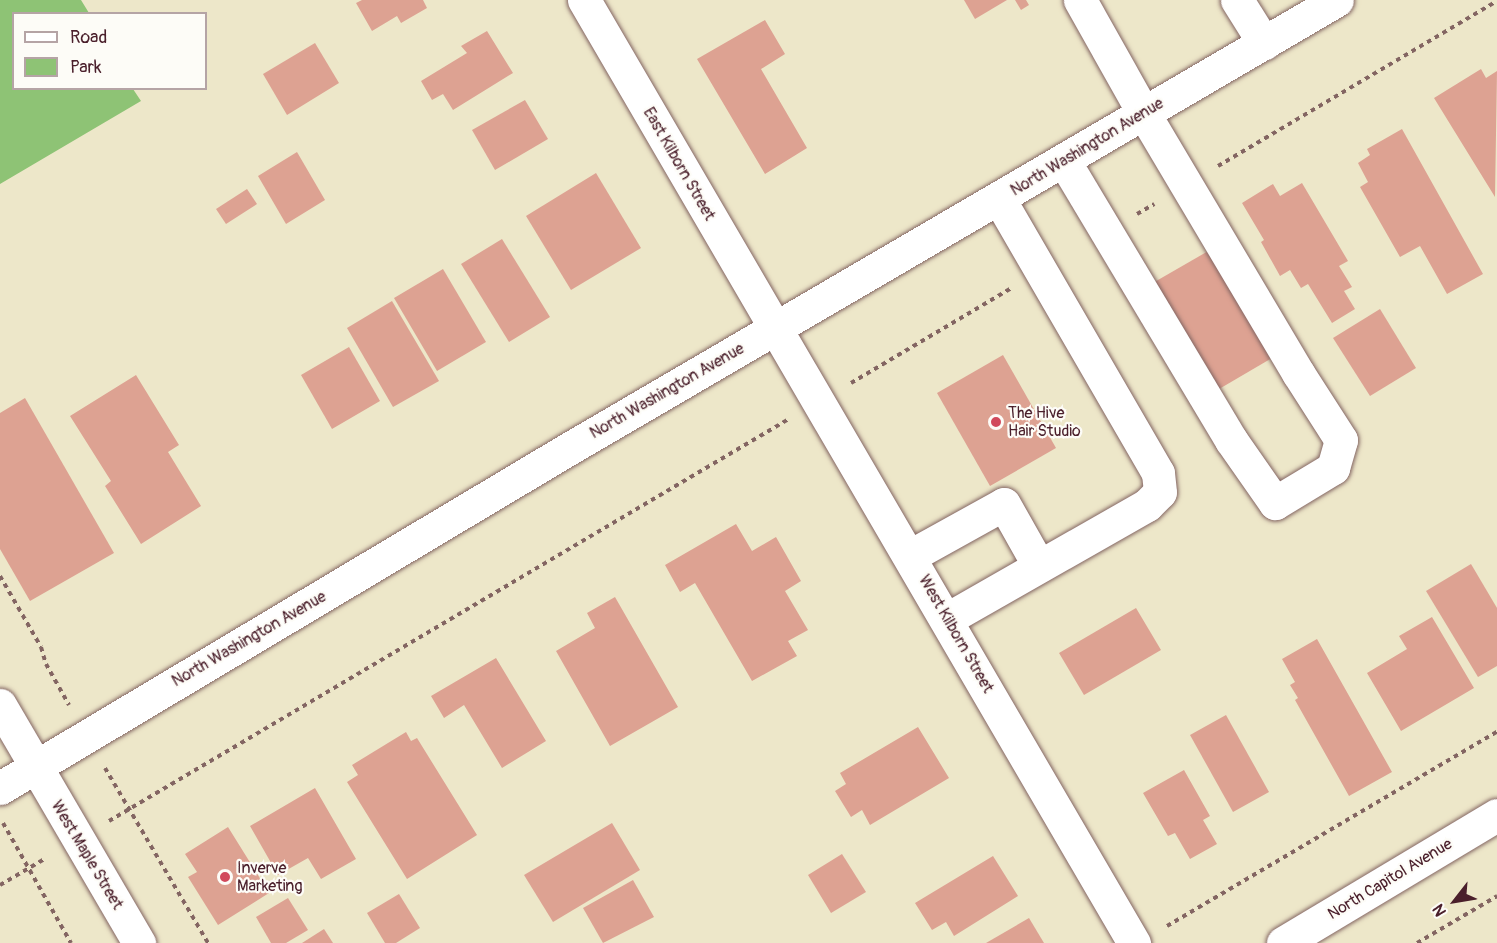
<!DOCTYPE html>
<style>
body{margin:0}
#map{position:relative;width:1497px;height:943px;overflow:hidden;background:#ede7c9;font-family:Pangolin,sans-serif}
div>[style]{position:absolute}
.green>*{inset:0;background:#8ec375}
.building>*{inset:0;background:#dda292}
.path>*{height:4px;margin-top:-2px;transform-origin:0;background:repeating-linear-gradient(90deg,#836562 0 4.5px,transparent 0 9px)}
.roads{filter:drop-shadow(0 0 2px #836562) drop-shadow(0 0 2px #836562)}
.minor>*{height:33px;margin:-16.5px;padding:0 16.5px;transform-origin:16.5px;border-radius:16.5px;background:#fff}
.dots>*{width:16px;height:16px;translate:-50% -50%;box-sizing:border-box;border:3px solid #fdfcf7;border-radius:50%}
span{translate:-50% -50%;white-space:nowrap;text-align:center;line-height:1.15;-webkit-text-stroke:4.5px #fdfcf7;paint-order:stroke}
.street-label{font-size:16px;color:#4a1f2b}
.poi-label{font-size:16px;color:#4a1f2b}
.left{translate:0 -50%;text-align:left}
.legend{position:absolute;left:12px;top:12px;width:195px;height:78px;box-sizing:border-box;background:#fdfcf7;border:2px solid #b5a4a5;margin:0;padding:8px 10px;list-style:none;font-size:18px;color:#4a1f2b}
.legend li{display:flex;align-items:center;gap:12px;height:30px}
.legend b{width:30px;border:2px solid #b5a4a5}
.north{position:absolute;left:1425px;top:871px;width:60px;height:60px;-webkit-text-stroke:4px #fdfcf7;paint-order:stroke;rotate:239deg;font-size:16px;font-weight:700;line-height:24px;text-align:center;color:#4a1f2b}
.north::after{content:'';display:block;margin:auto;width:21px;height:27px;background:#4a1f2b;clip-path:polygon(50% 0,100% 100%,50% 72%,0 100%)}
</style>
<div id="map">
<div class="green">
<div style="clip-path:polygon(0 0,81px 0,89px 13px,14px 14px,14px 88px,133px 89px,141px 101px,0 184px)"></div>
</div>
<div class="building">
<div style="clip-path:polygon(362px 0,423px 0,427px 8px,401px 23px,397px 16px,372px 31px,356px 3px)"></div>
<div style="clip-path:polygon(964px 0,1007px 0,975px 19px)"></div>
<div style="clip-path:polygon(1015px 0,1026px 0,1029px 5px,1021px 10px)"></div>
<div style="clip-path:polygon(765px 20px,785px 54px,761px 69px,807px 148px,765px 174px,697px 59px)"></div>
<div style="clip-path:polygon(487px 31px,513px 73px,453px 110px,443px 94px,432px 100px,421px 81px,467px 53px,461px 46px)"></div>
<div style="clip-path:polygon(315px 43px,339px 83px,287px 115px,263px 74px)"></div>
<div style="clip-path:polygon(1481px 69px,1486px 78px,1497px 71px,1495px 197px,1434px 98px)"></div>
<div style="clip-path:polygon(525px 100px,548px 139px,495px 170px,472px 130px)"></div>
<div style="clip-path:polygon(1402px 129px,1483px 274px,1447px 294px,1420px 246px,1400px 257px,1360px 187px,1368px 182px,1358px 163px,1370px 155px,1367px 149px)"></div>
<div style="clip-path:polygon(297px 152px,325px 200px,286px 224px,258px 176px)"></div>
<div style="clip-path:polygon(596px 173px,641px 248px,571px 290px,526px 216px)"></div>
<div style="clip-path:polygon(1302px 183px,1348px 261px,1339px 266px,1352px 287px,1344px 291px,1355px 309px,1332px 323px,1308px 284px,1301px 288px,1290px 270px,1280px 276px,1261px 242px,1264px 240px,1242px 203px,1273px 184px,1280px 196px)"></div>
<div style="clip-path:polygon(247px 189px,257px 204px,226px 224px,216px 209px)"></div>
<div style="clip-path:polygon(502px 239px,550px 317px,509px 342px,461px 264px)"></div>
<div style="clip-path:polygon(1210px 250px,1272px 358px,1214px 392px,1151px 284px)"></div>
<div style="clip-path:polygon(443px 269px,486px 342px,437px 371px,394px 298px)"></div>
<div style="clip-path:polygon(392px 301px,439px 381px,393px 407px,347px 328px)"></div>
<div style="clip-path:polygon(1380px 309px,1416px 368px,1370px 396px,1333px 338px)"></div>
<div style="clip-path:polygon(349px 347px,380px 401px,332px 429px,301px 375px)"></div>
<div style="clip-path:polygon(1003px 355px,1056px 448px,990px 486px,937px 393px)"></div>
<div style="clip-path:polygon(136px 375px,179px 445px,168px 452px,201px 506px,141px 544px,105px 486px,111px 481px,70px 416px)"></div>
<div style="clip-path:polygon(25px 398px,114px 553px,30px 601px,0 549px,0 413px)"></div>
<div style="clip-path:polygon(736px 524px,752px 551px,776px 537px,801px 581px,785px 591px,808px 630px,788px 641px,797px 656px,752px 681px,695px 583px,680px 592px,665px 565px)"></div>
<div style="clip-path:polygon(1471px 564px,1497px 608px,1497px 666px,1478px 677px,1426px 591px)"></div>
<div style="clip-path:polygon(615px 597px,678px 707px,610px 746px,556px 651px,595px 628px,587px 613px)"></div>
<div style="clip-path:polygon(1136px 608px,1161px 650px,1084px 695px,1059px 653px)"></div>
<div style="clip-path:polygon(1432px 617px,1474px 688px,1401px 731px,1367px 673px,1407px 649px,1399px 636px)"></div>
<div style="clip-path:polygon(1317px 639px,1392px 772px,1349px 796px,1295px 700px,1298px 698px,1290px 685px,1295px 682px,1282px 659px)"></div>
<div style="clip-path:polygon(496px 658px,546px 741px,502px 768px,464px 705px,444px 718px,431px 696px)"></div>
<div style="clip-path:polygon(1226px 715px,1269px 792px,1233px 812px,1190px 735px)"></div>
<div style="clip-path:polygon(918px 727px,949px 778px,870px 825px,862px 810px,851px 817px,835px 791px,846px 784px,840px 773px)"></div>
<div style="clip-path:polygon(406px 732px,411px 741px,417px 738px,477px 835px,407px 879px,347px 782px,358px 775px,352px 765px)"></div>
<div style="clip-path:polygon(1184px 770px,1210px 816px,1203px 820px,1217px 844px,1190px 859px,1175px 833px,1168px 836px,1143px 793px)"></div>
<div style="clip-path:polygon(315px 788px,356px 859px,321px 879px,308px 858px,278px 875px,250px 826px)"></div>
<div style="clip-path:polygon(612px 823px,640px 870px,553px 922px,524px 875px)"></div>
<div style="clip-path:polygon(228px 827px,269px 893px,218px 925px,188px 877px,197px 872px,185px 854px)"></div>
<div style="clip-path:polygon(842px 854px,866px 892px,831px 913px,808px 875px)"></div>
<div style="clip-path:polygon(993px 856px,1018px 896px,954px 936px,946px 922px,932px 930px,915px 903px)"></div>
<div style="clip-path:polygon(633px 880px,654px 917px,603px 943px,583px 908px)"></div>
<div style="clip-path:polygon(399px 894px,420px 928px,396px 943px,385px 943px,367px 913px)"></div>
<div style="clip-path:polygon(288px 898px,308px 930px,286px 943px,271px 943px,256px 917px)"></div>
<div style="clip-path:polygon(1029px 918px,1044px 943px,986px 943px)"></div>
<div style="clip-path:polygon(324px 929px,333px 943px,302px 943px)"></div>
</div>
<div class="path">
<div style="left:1218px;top:166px;width:324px;rotate:-30.6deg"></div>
<div style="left:1137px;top:214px;width:20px;rotate:-30deg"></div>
<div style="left:851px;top:383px;width:185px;rotate:-30.6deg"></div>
<div style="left:0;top:576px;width:82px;rotate:60deg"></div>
<div style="left:41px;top:647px;width:18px;rotate:74deg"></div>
<div style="left:46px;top:664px;width:47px;rotate:60.7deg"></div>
<div style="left:105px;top:768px;width:203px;rotate:59.5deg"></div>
<div style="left:109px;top:821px;width:788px;rotate:-30.6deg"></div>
<div style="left:3px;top:823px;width:138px;rotate:60.5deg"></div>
<div style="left:0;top:885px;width:53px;rotate:-30.4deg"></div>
<div style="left:1167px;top:926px;width:383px;rotate:-30.5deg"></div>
<div style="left:1417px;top:943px;width:93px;rotate:-30.4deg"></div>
</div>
<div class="roads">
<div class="minor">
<div style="left:584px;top:0;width:1092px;rotate:59.75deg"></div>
<div style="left:1237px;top:0;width:51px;rotate:57.9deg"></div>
<div style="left:1064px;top:161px;width:325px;rotate:59.1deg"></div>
<div style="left:1231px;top:440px;width:77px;rotate:55.1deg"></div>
<div style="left:1275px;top:503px;width:68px;rotate:-31.1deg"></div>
<div style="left:1333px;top:468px;width:29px;rotate:-74deg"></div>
<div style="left:1341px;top:440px;width:80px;rotate:-122.7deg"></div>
<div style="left:1298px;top:373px;width:301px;rotate:-120.7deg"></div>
<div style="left:1144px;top:114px;width:131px;rotate:-119.3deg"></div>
<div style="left:910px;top:556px;width:107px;rotate:-29deg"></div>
<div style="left:1004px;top:504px;width:71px;rotate:60.6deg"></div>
<div style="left:947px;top:619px;width:230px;rotate:-29.7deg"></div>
<div style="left:1147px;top:505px;width:18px;rotate:-45deg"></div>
<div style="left:1160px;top:492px;width:19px;rotate:-96deg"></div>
<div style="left:1158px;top:473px;width:317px;rotate:-120.1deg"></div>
<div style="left:0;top:705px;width:276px;rotate:59.7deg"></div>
<div style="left:0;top:788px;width:664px;rotate:-30.82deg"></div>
<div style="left:570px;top:448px;width:888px;rotate:-30.29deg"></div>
<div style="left:1283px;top:943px;width:249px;rotate:-30.9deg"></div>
</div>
</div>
<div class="dots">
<div style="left:996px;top:422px;background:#d1495b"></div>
<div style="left:225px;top:877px;background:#d1495b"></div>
</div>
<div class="street-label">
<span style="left:1087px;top:147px;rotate:-31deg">North Washington Avenue</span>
<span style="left:679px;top:164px;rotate:60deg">East Kilborn Street</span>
<span style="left:667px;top:391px;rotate:-30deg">North Washington Avenue</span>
<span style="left:956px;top:634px;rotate:60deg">West Kilborn Street</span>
<span style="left:249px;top:639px;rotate:-30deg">North Washington Avenue</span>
<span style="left:87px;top:855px;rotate:59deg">West Maple Street</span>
<span style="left:1390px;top:879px;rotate:-31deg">North Capitol Avenue</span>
</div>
<div class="poi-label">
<span class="left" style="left:1008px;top:422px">The Hive<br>Hair Studio</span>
<span class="left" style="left:237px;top:877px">Inverve<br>Marketing</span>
</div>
<ul class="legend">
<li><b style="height:8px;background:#fff"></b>Road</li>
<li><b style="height:16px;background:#8ec375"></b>Park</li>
</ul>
<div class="north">N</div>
</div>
